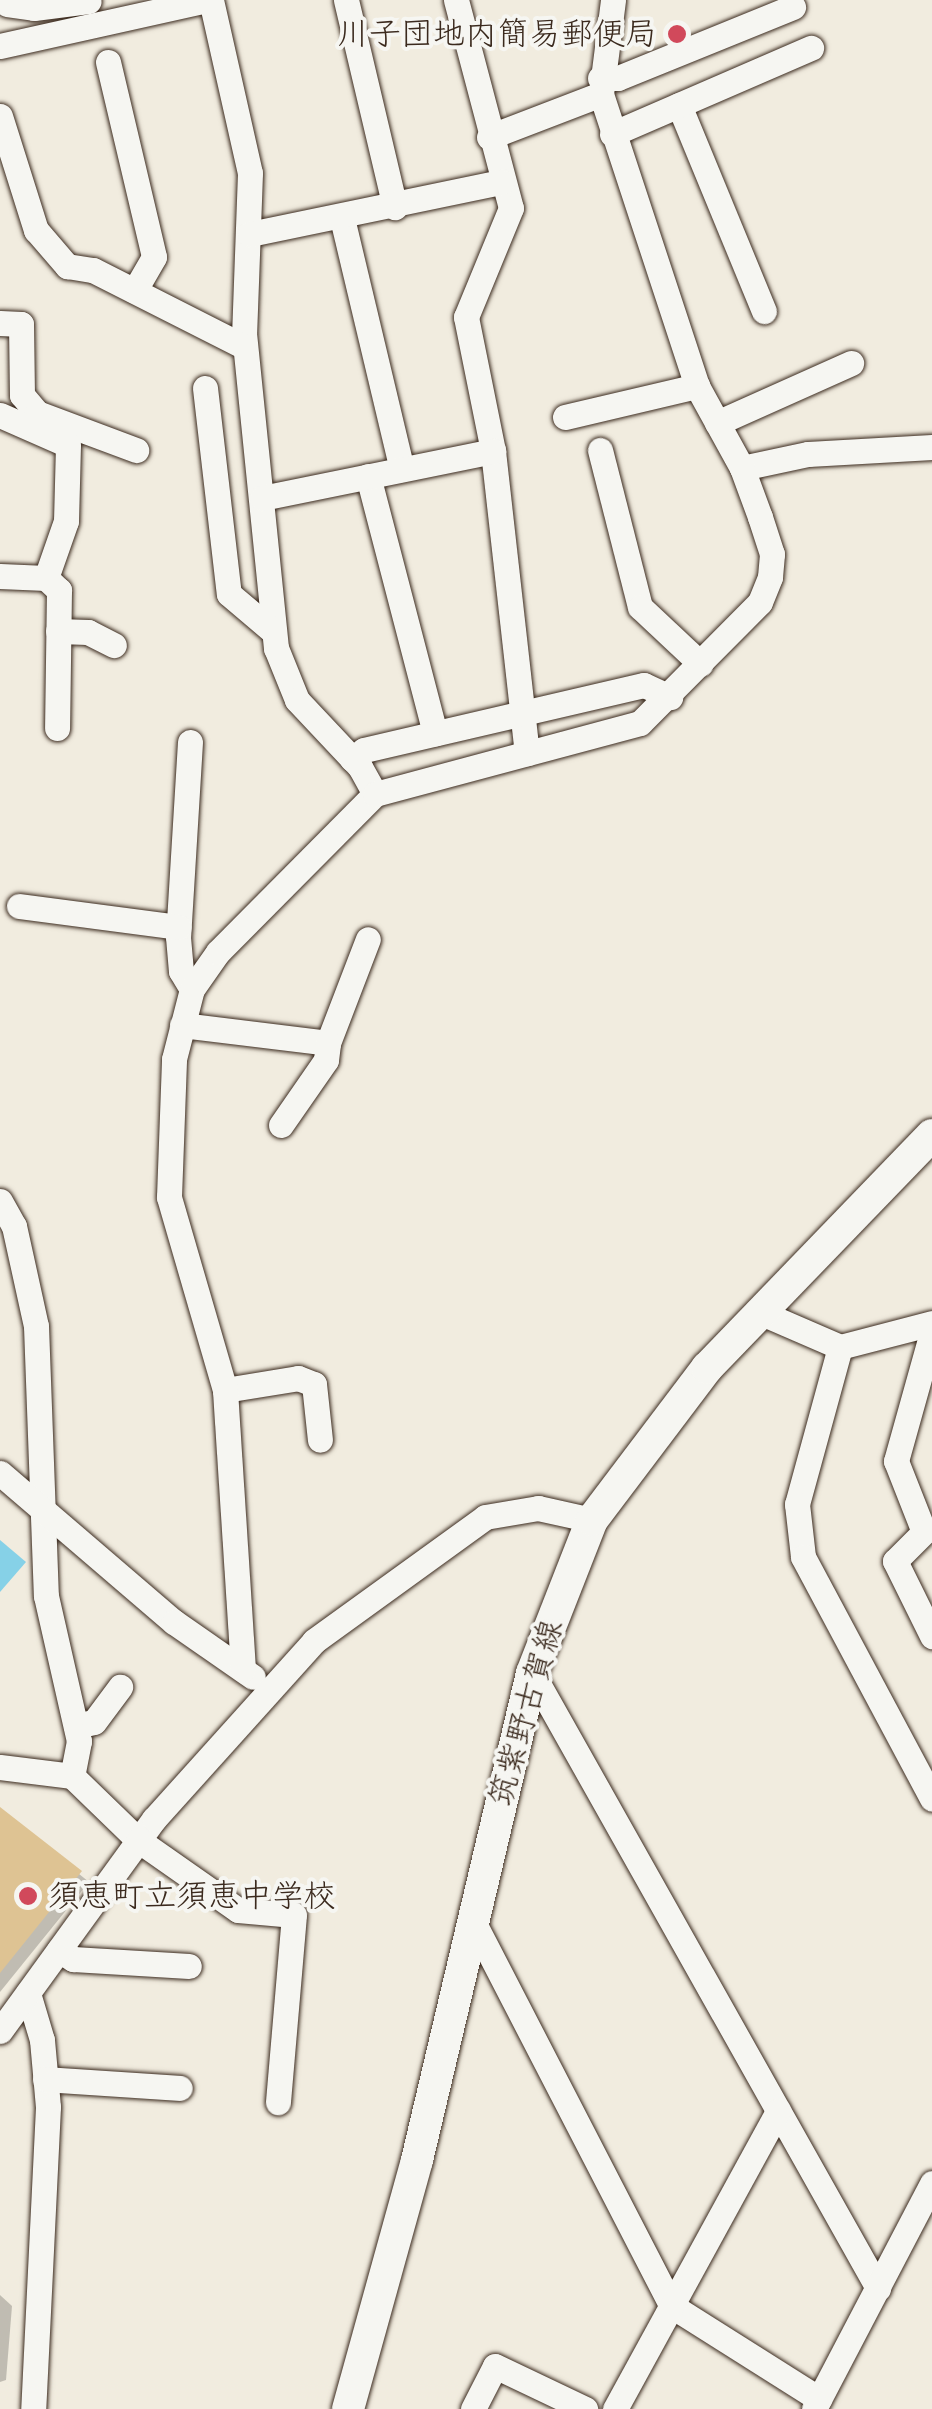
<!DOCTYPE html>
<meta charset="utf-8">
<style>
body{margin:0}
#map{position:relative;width:932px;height:2409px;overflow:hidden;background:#f1ecdf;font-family:"Comic Neue","Klee One",sans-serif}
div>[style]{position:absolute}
.water>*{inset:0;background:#86d1e7}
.shadow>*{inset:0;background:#0003}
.building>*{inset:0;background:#dec393}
.roads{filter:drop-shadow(0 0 2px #3b2a1e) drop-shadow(0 0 2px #3b2a1e)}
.minor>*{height:25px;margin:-12.5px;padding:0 12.5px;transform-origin:12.5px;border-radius:12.5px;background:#f6f6f2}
.major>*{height:32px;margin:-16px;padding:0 16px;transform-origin:16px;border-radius:16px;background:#f6f6f2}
.dots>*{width:28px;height:28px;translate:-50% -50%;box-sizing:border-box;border:5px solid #f6f6f2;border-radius:50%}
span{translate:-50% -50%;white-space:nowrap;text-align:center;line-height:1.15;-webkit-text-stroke:8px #f6f6f2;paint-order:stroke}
.poi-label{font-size:32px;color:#3b2a1e}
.right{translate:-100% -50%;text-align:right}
.left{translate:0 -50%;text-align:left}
.street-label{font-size:32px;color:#3b2a1e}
</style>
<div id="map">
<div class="water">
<div style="clip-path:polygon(0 1540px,26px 1562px,0 1592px)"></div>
</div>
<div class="shadow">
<div style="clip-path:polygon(0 1810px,89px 1882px,0 1992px)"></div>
<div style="clip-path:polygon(0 2295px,12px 2306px,6px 2380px,0 2382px)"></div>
</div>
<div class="building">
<div style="clip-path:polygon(0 1807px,82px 1871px,0 1973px)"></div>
</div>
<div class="roads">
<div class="minor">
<div style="left:211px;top:0;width:177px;rotate:77.3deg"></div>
<div style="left:250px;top:173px;width:160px;rotate:92.1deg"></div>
<div style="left:244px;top:333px;width:317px;rotate:84.2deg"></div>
<div style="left:276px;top:648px;width:56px;rotate:68deg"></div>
<div style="left:297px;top:700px;width:92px;rotate:46.8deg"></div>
<div style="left:360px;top:767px;width:31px;rotate:61deg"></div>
<div style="left:346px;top:0;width:213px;rotate:76.7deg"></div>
<div style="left:456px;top:0;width:215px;rotate:75.2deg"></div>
<div style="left:511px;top:208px;width:118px;rotate:112.4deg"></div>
<div style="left:466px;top:317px;width:137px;rotate:78.6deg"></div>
<div style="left:493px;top:451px;width:304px;rotate:83.6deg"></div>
<div style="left:7px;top:4px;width:27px;rotate:8deg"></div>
<div style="left:34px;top:8px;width:55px;rotate:-7.3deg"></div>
<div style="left:0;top:46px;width:213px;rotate:-12.5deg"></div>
<div style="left:108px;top:62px;width:200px;rotate:76.7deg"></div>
<div style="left:154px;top:257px;width:39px;rotate:120deg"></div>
<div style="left:600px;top:78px;width:18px"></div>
<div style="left:618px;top:78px;width:189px;rotate:-22.1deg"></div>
<div style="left:679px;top:105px;width:223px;rotate:67.6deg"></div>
<div style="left:0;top:116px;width:120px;rotate:72.5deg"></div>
<div style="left:36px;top:230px;width:48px;rotate:49.3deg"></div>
<div style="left:67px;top:266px;width:26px;rotate:9deg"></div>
<div style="left:93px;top:270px;width:170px;rotate:26.9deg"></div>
<div style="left:612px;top:134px;width:217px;rotate:-23.4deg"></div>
<div style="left:489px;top:137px;width:120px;rotate:-21deg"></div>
<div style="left:342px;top:218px;width:258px;rotate:76.6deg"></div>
<div style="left:250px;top:234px;width:257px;rotate:-11.7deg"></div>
<div style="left:0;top:323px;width:21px;rotate:3deg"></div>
<div style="left:21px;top:324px;width:71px;rotate:89.2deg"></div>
<div style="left:22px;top:395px;width:23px;rotate:50deg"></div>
<div style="left:37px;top:413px;width:106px;rotate:20.5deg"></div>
<div style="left:205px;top:388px;width:207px;rotate:83.4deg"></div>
<div style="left:229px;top:594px;width:59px;rotate:40.2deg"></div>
<div style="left:0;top:415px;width:74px;rotate:23.8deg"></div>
<div style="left:68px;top:445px;width:76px;rotate:91.5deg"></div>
<div style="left:66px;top:521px;width:60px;rotate:109.3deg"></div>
<div style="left:565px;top:417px;width:136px;rotate:-13.2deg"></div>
<div style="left:717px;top:423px;width:147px;rotate:-24.1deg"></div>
<div style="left:600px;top:450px;width:162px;rotate:75.7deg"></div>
<div style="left:640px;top:607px;width:83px;rotate:43.1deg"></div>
<div style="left:742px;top:468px;width:67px;rotate:-12deg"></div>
<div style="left:808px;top:454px;width:124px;rotate:-3.2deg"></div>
<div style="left:368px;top:476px;width:266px;rotate:75.4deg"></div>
<div style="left:262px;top:498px;width:236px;rotate:-11.5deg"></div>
<div style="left:0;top:576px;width:46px;rotate:2.5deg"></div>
<div style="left:46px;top:578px;width:18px;rotate:43deg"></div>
<div style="left:59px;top:590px;width:138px;rotate:90.8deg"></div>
<div style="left:58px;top:631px;width:30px;rotate:2deg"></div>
<div style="left:88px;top:632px;width:29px;rotate:27deg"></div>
<div style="left:190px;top:742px;width:195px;rotate:93.5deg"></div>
<div style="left:178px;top:937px;width:34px;rotate:85deg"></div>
<div style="left:181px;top:971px;width:21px;rotate:59deg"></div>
<div style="left:352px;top:759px;width:15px;rotate:-37deg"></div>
<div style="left:364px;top:750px;width:287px;rotate:-13.1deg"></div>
<div style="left:644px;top:685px;width:29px;rotate:25deg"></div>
<div style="left:19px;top:906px;width:161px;rotate:7.5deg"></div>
<div style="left:182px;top:1025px;width:147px;rotate:7deg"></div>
<div style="left:328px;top:1043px;width:111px;rotate:-69deg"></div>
<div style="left:281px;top:1125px;width:79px;rotate:-55.3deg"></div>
<div style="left:326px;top:1060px;width:17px;rotate:-83deg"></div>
<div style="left:0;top:1201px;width:29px;rotate:61deg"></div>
<div style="left:14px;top:1226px;width:102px;rotate:77.6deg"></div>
<div style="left:36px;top:1326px;width:270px;rotate:87.9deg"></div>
<div style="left:46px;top:1596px;width:149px;rotate:77.2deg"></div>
<div style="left:79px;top:1741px;width:36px;rotate:101deg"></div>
<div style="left:757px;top:1311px;width:90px;rotate:23.4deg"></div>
<div style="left:840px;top:1347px;width:95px;rotate:-14.6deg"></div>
<div style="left:932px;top:1332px;width:134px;rotate:105.6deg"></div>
<div style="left:896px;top:1461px;width:76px;rotate:68.5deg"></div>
<div style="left:924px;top:1532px;width:41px;rotate:135deg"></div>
<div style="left:895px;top:1561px;width:84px;rotate:63.7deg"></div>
<div style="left:840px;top:1347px;width:163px;rotate:105.3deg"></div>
<div style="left:797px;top:1504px;width:53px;rotate:83.5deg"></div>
<div style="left:803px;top:1557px;width:274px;rotate:61.9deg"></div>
<div style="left:225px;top:1390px;width:74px;rotate:-9.3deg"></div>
<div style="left:298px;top:1378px;width:17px;rotate:21deg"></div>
<div style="left:314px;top:1384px;width:56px;rotate:83.9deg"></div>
<div style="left:0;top:1473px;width:229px;rotate:40.6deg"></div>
<div style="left:174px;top:1622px;width:96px;rotate:34.8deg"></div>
<div style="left:243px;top:1669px;width:280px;rotate:-93.7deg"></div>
<div style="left:225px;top:1390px;width:201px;rotate:-106.2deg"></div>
<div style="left:169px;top:1197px;width:138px;rotate:-87.9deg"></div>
<div style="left:174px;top:1059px;width:72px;rotate:-75.6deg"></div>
<div style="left:192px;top:989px;width:45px;rotate:-54.9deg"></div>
<div style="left:218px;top:952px;width:223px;rotate:-45.2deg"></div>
<div style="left:375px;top:794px;width:274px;rotate:-15deg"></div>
<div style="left:640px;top:723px;width:170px;rotate:-45.2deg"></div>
<div style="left:760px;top:602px;width:27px;rotate:-68deg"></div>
<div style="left:770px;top:577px;width:23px;rotate:-85deg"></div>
<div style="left:772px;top:554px;width:39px;rotate:-108deg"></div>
<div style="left:760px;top:517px;width:52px;rotate:-110.2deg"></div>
<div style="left:742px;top:468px;width:94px;rotate:-118.8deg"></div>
<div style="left:697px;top:386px;width:307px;rotate:-108.2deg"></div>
<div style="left:601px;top:94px;width:95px;rotate:-82.7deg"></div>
<div style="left:532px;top:1673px;width:706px;rotate:60.64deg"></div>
<div style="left:76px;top:1726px;width:18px;rotate:-13deg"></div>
<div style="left:94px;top:1722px;width:44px;rotate:-53.4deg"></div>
<div style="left:0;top:1767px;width:73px;rotate:7.1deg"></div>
<div style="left:72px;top:1776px;width:92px;rotate:44.1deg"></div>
<div style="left:138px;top:1840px;width:122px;rotate:35deg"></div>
<div style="left:238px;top:1910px;width:56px;rotate:5.1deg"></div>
<div style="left:294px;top:1915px;width:188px;rotate:94.9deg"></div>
<div style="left:475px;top:1925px;width:429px;rotate:62.7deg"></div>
<div style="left:672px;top:2306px;width:174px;rotate:32.3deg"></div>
<div style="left:59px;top:1950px;width:17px;rotate:33deg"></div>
<div style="left:73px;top:1959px;width:116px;rotate:3.5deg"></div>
<div style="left:28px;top:1993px;width:49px;rotate:73.4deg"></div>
<div style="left:42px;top:2040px;width:67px;rotate:84.9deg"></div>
<div style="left:48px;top:2107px;width:302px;rotate:92.8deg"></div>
<div style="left:0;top:2031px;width:262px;rotate:-54deg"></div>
<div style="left:154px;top:1819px;width:239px;rotate:-48deg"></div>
<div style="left:314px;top:1641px;width:211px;rotate:-35.9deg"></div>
<div style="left:485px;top:1517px;width:54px;rotate:-9.6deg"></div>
<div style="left:538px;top:1508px;width:55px;rotate:12.5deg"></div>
<div style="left:45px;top:2079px;width:135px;rotate:3.8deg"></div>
<div style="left:473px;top:2409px;width:48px;rotate:-62.9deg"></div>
<div style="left:495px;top:2366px;width:100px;rotate:25.5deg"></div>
<div style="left:615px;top:2409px;width:340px;rotate:-61.3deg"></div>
<div style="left:814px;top:2409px;width:255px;rotate:-62.4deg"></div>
</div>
<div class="major">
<div style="left:348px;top:2409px;width:258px;rotate:-74.5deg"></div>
<div style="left:417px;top:2160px;width:500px;rotate:-76.71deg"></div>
<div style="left:532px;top:1673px;width:164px;rotate:-68.6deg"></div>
<div style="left:592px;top:1520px;width:191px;rotate:-52.9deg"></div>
<div style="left:707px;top:1368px;width:324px;rotate:-46deg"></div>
</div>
</div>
<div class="dots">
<div style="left:677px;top:34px;background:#d1495b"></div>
<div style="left:28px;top:1896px;background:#d1495b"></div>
</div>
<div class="poi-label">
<span class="right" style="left:657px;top:34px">川子団地内簡易郵便局</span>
<span class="left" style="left:48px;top:1896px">須恵町立須恵中学校</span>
</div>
<div class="street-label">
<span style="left:526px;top:1713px;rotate:-74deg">筑紫野古賀線</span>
</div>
</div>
